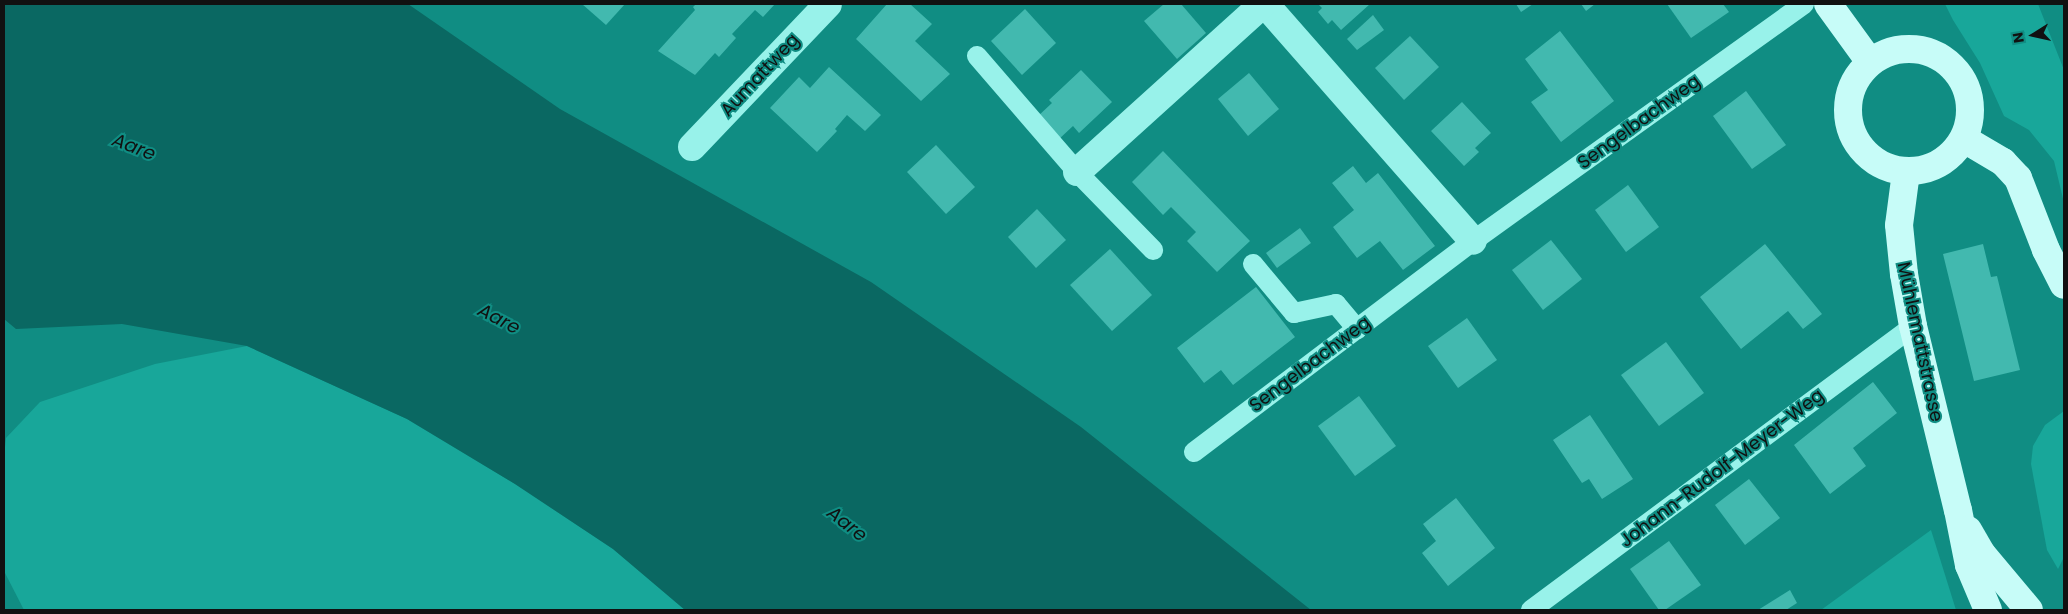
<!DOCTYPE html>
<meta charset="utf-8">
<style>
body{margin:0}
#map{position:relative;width:2068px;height:614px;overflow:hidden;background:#108d83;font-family:Poppins,sans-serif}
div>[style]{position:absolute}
.green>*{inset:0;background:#18a79a}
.water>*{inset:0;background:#0a6862}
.building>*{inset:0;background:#42b9af}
.service>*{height:20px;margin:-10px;padding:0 10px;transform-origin:10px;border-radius:10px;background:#98f2ea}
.minor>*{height:28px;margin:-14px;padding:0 14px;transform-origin:14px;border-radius:14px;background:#98f2ea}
.secondary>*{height:28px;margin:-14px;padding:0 14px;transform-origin:14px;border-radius:14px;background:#c7fcf8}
.secondary>.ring{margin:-14px;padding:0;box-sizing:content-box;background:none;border:28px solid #c7fcf8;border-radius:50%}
span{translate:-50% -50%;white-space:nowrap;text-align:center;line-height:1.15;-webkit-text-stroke:4px #108d83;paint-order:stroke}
.street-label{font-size:18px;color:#111}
.water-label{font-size:19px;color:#111;font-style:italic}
.frame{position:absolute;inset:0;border:5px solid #111;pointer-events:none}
.north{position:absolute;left:2008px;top:10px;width:50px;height:50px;-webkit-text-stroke:4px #108d83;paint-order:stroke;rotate:260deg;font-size:14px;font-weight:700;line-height:20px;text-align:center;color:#111}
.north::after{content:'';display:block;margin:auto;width:18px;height:22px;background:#111;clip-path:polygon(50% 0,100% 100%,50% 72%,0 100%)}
</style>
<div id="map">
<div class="green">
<div style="clip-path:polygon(1945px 4px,2038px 4px,2064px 70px,2064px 203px,2054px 161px,2029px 130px,2004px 116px,1980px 63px,1953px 20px)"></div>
<div style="clip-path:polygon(247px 346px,407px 419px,515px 484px,613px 549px,685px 610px,24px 610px,4px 571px,4px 456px,6px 438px,40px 402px,155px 364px)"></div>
<div style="clip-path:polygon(2064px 411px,2064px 557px,2058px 569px,2047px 550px,2031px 464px,2033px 446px,2045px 425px)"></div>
<div style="clip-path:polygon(1931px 530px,1956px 610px,1821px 610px)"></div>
</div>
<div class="water">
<div style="clip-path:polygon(4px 4px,408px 4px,560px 109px,871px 282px,1081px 427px,1311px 610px,685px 610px,613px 549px,515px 484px,407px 419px,247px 346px,122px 324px,16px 329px,4px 319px)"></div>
</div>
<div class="building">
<div style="clip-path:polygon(582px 4px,625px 4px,606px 25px)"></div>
<div style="clip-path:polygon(696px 4px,775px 4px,763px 17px,755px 10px,732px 34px,736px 38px,719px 57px,715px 53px,695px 75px,658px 51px,695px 10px,693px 7px)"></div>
<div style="clip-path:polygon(887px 4px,910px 4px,932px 24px,915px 41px,950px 74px,921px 101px,856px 39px)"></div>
<div style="clip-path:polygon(1164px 4px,1181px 4px,1206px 33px,1177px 59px,1144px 21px)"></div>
<div style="clip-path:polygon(1318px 4px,1370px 4px,1341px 30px,1332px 20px,1328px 24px,1318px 12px,1322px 8px)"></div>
<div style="clip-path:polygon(1516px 4px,1533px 4px,1521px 12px)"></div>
<div style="clip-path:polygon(1581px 4px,1595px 4px,1586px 11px)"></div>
<div style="clip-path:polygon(1667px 4px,1723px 4px,1729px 12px,1691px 38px)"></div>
<div style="clip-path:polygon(1025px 9px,1056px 43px,1022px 75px,991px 41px)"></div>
<div style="clip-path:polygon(1373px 15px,1384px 30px,1357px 50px,1347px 39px)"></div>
<div style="clip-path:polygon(1560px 31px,1614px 101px,1561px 142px,1531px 102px,1548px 90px,1525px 59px)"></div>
<div style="clip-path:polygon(1410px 36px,1439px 67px,1404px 100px,1375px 68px)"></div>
<div style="clip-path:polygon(829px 67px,881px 115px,865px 131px,847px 115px,835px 129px,837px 131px,817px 152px,770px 108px,799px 77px,810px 88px)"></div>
<div style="clip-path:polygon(1081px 70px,1112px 102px,1079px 133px,1073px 126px,1058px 140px,1037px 117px,1052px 103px,1049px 100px)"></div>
<div style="clip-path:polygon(1249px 73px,1279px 109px,1248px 136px,1218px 99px)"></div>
<div style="clip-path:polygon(1746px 91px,1786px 145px,1752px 169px,1713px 116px)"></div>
<div style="clip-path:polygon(1462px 102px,1491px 133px,1475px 148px,1479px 152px,1464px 166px,1431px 131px)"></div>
<div style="clip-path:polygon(936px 145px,975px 187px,946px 214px,907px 172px)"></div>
<div style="clip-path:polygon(1163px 151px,1250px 241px,1217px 272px,1187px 241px,1196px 232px,1171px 207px,1163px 215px,1132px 182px)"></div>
<div style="clip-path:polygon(1353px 166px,1366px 183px,1378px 173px,1435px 246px,1403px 270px,1380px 241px,1357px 258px,1333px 227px,1354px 210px,1332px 183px)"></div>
<div style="clip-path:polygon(1628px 185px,1659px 227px,1626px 252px,1595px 210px)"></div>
<div style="clip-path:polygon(1037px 209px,1066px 240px,1036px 268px,1008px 237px)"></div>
<div style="clip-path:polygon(1300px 228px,1311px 243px,1277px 268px,1266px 253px)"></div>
<div style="clip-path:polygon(1551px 240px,1582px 279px,1543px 310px,1512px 270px)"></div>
<div style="clip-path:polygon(1765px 244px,1822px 314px,1803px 329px,1788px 311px,1741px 349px,1700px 297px)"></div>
<div style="clip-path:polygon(1983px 244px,1991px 277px,1997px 276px,2020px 370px,1974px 381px,1943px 254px)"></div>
<div style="clip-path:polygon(1110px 249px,1152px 295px,1112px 331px,1070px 285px)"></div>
<div style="clip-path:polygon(1256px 287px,1295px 337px,1233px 385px,1221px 370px,1204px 383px,1177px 348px)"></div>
<div style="clip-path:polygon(1467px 318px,1497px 360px,1458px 388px,1428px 346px)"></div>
<div style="clip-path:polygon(1666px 342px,1704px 393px,1659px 426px,1621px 375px)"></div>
<div style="clip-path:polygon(1873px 382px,1897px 413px,1853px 448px,1866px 466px,1830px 494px,1794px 445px)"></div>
<div style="clip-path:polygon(1359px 396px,1396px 446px,1355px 476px,1318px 426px)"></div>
<div style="clip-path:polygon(1590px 415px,1633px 479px,1602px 499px,1589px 479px,1582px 483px,1553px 440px)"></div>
<div style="clip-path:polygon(1749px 479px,1780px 518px,1745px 545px,1715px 505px)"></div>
<div style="clip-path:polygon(1456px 498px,1495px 548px,1448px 586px,1422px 553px,1436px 541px,1423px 524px)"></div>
<div style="clip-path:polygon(1669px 541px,1701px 585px,1665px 610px,1659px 610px,1630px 569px)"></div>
<div style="clip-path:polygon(1790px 590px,1797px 603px,1786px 610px,1758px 610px)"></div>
</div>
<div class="service">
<div style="left:977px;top:56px;width:153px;rotate:49.2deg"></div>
<div style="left:1077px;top:172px;width:109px;rotate:45.7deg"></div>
<div style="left:1253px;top:264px;width:64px;rotate:50.1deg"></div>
<div style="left:1294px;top:313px;width:43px;rotate:-12.1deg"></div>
<div style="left:1336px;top:304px;width:33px;rotate:50deg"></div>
<div style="left:1194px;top:452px;width:350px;rotate:-37.1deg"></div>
<div style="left:1473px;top:241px;width:407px;rotate:-35.6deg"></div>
<div style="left:1531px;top:610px;width:476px;rotate:-36.6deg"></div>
</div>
<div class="minor">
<div style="left:1265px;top:4px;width:315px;rotate:48.7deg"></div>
<div style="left:692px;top:147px;width:197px;rotate:-46.4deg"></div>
<div style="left:1077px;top:172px;width:251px;rotate:-42.1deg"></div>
</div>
<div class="secondary">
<div style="left:1828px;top:4px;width:72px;rotate:54.1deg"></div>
<div class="ring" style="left:1848px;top:49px;width:94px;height:94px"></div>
<div style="left:1964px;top:139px;width:45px;rotate:30.5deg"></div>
<div style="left:2003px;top:162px;width:22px;rotate:47deg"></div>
<div style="left:2018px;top:178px;width:77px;rotate:68.7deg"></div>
<div style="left:2046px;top:250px;width:39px;rotate:63deg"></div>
<div style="left:1906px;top:172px;width:53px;rotate:97.5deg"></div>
<div style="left:1899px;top:225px;width:49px;rotate:84.2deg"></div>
<div style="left:1904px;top:274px;width:53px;rotate:80.2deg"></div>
<div style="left:1913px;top:326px;width:189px;rotate:76.3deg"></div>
<div style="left:1958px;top:510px;width:56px;rotate:78.7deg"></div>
<div style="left:1969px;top:565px;width:49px;rotate:67.1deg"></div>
<div style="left:1968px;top:530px;width:28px;rotate:60deg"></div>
<div style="left:1982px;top:554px;width:73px;rotate:50deg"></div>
</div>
<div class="street-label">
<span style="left:760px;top:75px;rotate:-47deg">Aumattweg</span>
<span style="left:1639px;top:122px;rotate:-36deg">Sengelbachweg</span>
<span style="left:1920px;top:342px;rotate:78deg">Mühlemattstrasse</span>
<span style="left:1310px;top:364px;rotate:-37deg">Sengelbachweg</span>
<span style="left:1722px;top:468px;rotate:-37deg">Johann-Rudolf-Meyer-Weg</span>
</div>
<div class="water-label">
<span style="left:134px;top:147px;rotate:21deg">Aare</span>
<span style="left:499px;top:319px;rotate:27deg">Aare</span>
<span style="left:847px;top:524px;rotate:38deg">Aare</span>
</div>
<div class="frame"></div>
<div class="north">N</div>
</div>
